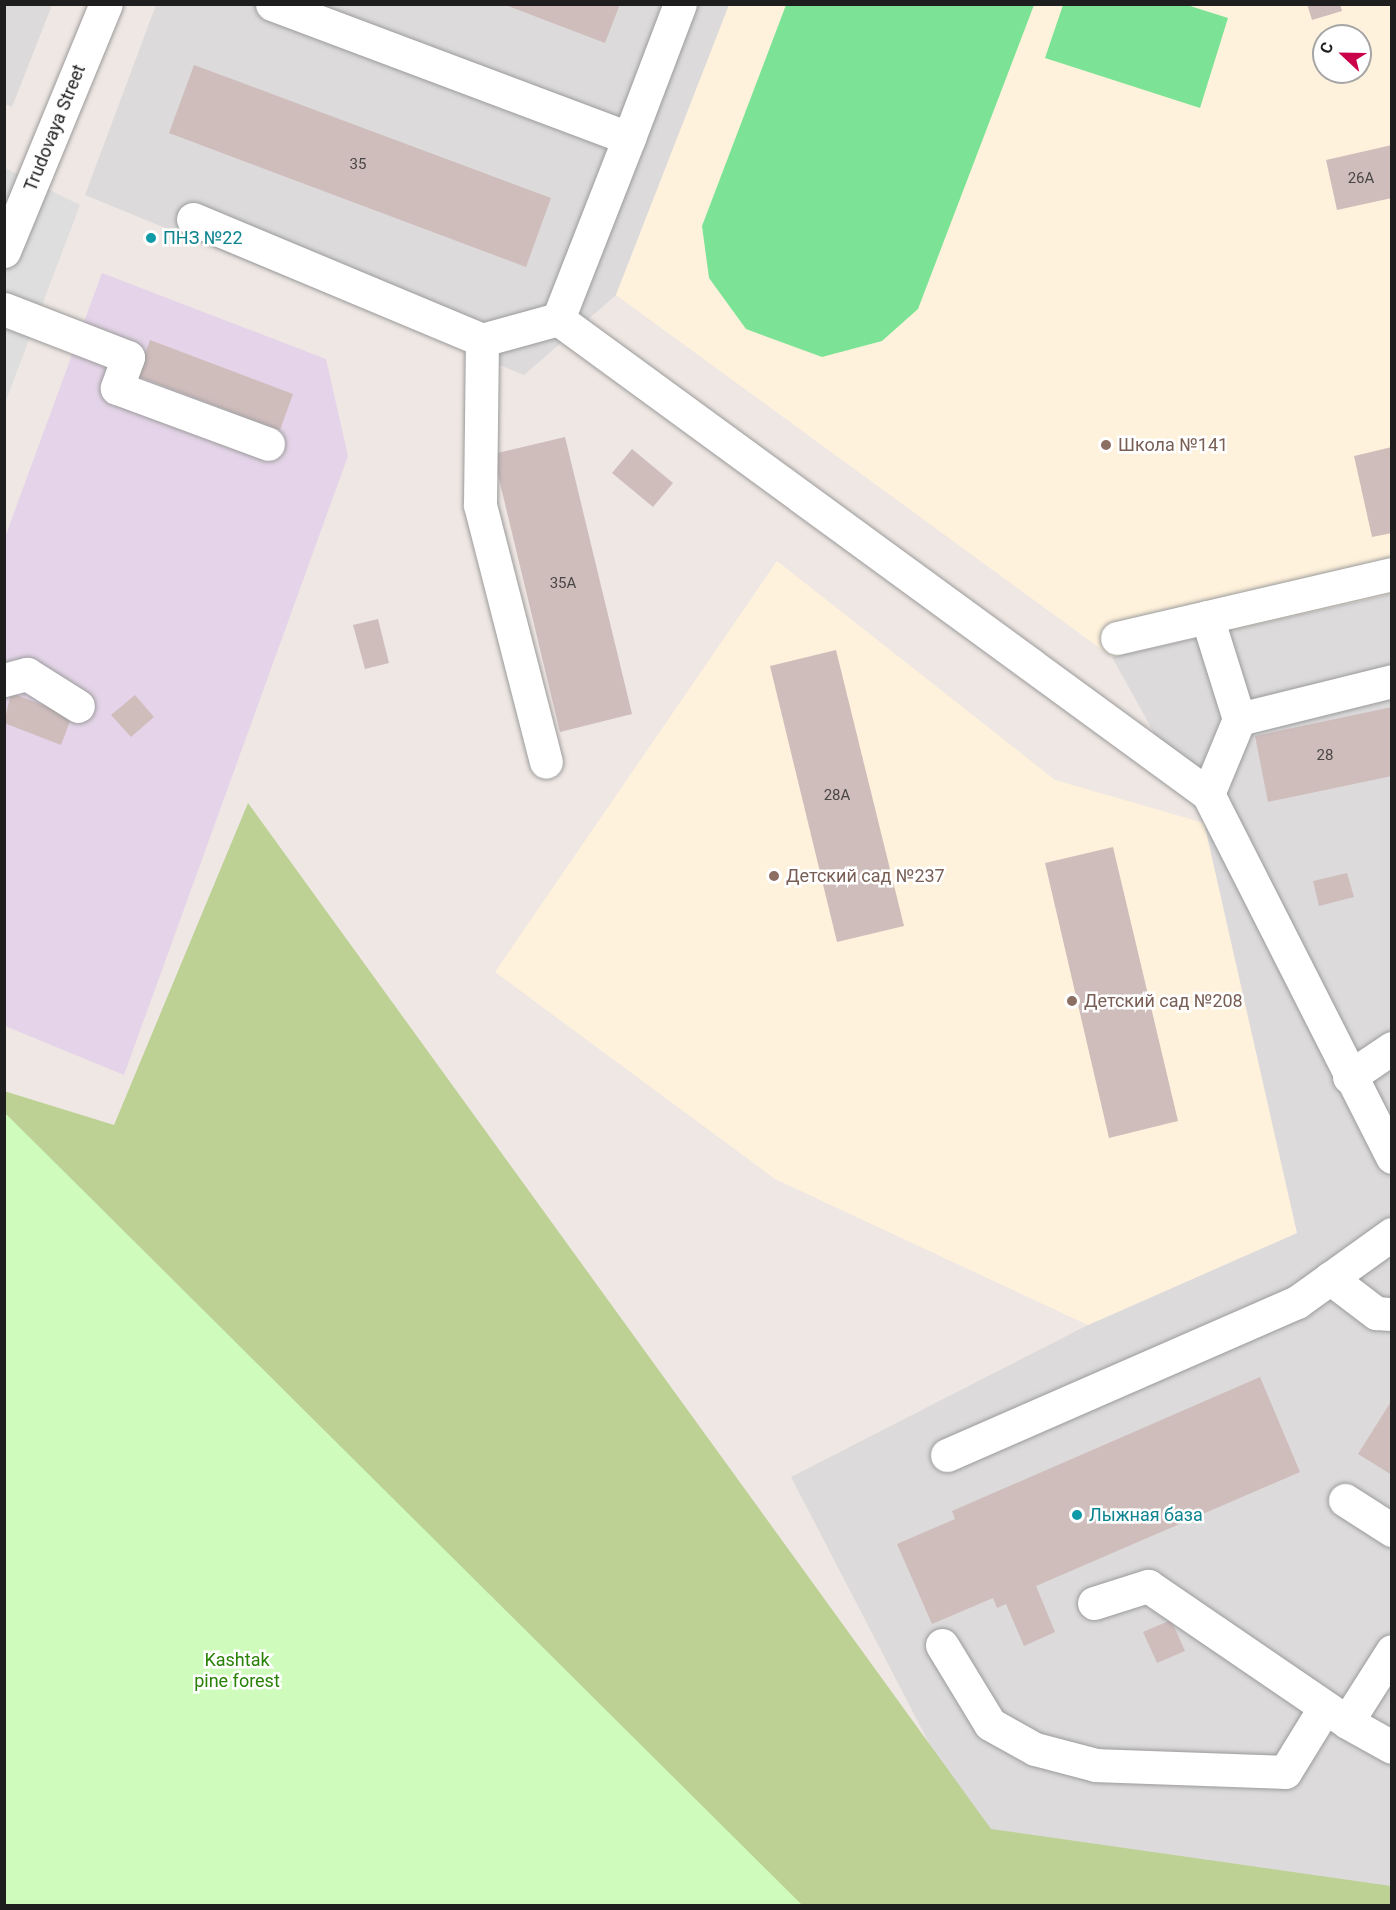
<!DOCTYPE html>
<meta charset="utf-8">
<style>
body{margin:0}
#map{position:relative;width:1396px;height:1910px;overflow:hidden;background:#efe7e3;font-family:Roboto,sans-serif}
div>[style]{position:absolute}
.residential>*{inset:0;background:#dcdadb}
.industrial>*{inset:0;background:#e5d4e9}
.education>*{inset:0;background:#fff2dc}
.forest>*{inset:0;background:#bdd195}
.park>*{inset:0;background:#cffcbd}
.pitch>*{inset:0;background:#7ce396}
.parking>*{inset:0;background:#dedede}
.building>*{inset:0;background:#cfbdbc}
.roads{filter:drop-shadow(0 0 2px #9b9b9b) drop-shadow(0 0 2px #9b9b9b)}
.minor>*{height:33px;margin:-16.5px;padding:0 16.5px;transform-origin:16.5px;border-radius:16.5px;background:#fff}
.dots>*{width:16px;height:16px;translate:-50% -50%;box-sizing:border-box;border:3px solid #fff;border-radius:50%}
span{translate:-50% -50%;white-space:nowrap;text-align:center;line-height:1.15;-webkit-text-stroke:5px #fff;paint-order:stroke}
.number-label{font-size:15px;color:#4a4646}
.number-label span{-webkit-text-stroke-width:0}
.street-label{font-size:18px;color:#1e1e1e}
.culture-label{font-size:18px;color:#0d838f}
.left{translate:0 -50%;text-align:left}
.education-label{font-size:18px;color:#785e54}
.park-label{font-size:18px;color:#298106}
.frame{position:absolute;inset:0;border:6px solid #1e1e1e;pointer-events:none}
.north{position:absolute;left:1312px;top:24px;width:60px;height:60px;box-sizing:border-box;background:#fff;border:2px solid #a5a5a5;border-radius:50%;rotate:292deg;font-size:16px;font-weight:700;line-height:24px;text-align:center;color:#1e1e1e}
.north::after{content:'';display:block;margin:auto;width:21px;height:27px;background:#cb004a;clip-path:polygon(50% 0,100% 100%,50% 72%,0 100%)}
</style>
<div id="map">
<div class="residential">
<div style="clip-path:polygon(5px 4px,52px 5px,12px 107px,5px 104px)"></div>
<div style="clip-path:polygon(156px 5px,729px 5px,616px 295px,524px 375px,85px 195px)"></div>
<div style="clip-path:polygon(1391px 594px,1391px 1891px,983px 1847px,791px 1477px,1088px 1325px,1296px 1233px,1204px 823px,1112px 657px)"></div>
</div>
<div class="industrial">
<div style="clip-path:polygon(102px 273px,326px 359px,348px 456px,124px 1075px,5px 1026px,4px 540px)"></div>
</div>
<div class="education">
<div style="clip-path:polygon(evenodd,729px 5px,1391px 5px,1391px 594px,1112px 657px,616px 295px,729px 5px,1324px 36px,1360px 36px,1360px 72px,1324px 72px,1324px 36px)"></div>
<div style="clip-path:polygon(777px 561px,1055px 780px,1204px 823px,1297px 1233px,1088px 1325px,775px 1179px,495px 972px)"></div>
</div>
<div class="forest">
<div style="clip-path:polygon(248px 803px,991px 1829px,1391px 1886px,1391px 1905px,5px 1905px,4px 1091px,114px 1125px)"></div>
</div>
<div class="park">
<div style="clip-path:polygon(4px 1113px,5px 1113px,802px 1905px,5px 1905px)"></div>
</div>
<div class="pitch">
<div style="clip-path:polygon(786px 5px,1034px 5px,918px 309px,882px 341px,822px 357px,746px 329px,709px 278px,702px 226px)"></div>
<div style="clip-path:polygon(1063px 5px,1187px 5px,1228px 18px,1200px 108px,1045px 58px)"></div>
</div>
<div class="parking">
<div style="clip-path:polygon(5px 168px,80px 205px,5px 403px)"></div>
</div>
<div class="building">
<div style="clip-path:polygon(503px 4px,620px 4px,605px 43px)"></div>
<div style="clip-path:polygon(1307px 4px,1340px 4px,1342px 11px,1312px 20px)"></div>
<div style="clip-path:polygon(194px 65px,551px 198px,526px 267px,169px 133px)"></div>
<div style="clip-path:polygon(1392px 145px,1392px 198px,1337px 210px,1326px 160px)"></div>
<div style="clip-path:polygon(148px 231px,158px 236px,155px 245px,144px 241px)"></div>
<div style="clip-path:polygon(150px 340px,293px 394px,280px 430px,137px 376px)"></div>
<div style="clip-path:polygon(565px 437px,632px 714px,560px 732px,493px 454px)"></div>
<div style="clip-path:polygon(1392px 447px,1392px 533px,1372px 537px,1354px 456px)"></div>
<div style="clip-path:polygon(632px 449px,673px 483px,653px 507px,612px 473px)"></div>
<div style="clip-path:polygon(378px 619px,389px 663px,365px 669px,353px 625px)"></div>
<div style="clip-path:polygon(836px 650px,904px 926px,837px 942px,770px 666px)"></div>
<div style="clip-path:polygon(11px 693px,72px 716px,61px 745px,4px 723px)"></div>
<div style="clip-path:polygon(135px 695px,154px 717px,131px 737px,111px 715px)"></div>
<div style="clip-path:polygon(1392px 707px,1392px 776px,1268px 802px,1255px 736px)"></div>
<div style="clip-path:polygon(1113px 847px,1178px 1121px,1109px 1138px,1045px 863px)"></div>
<div style="clip-path:polygon(1347px 873px,1354px 897px,1319px 906px,1313px 881px)"></div>
<div style="clip-path:polygon(1260px 1377px,1300px 1472px,1036px 1586px,1055px 1632px,1024px 1646px,1006px 1604px,997px 1608px,993px 1598px,932px 1624px,897px 1544px,955px 1519px,952px 1511px)"></div>
<div style="clip-path:polygon(1392px 1400px,1392px 1475px,1358px 1454px)"></div>
<div style="clip-path:polygon(1171px 1620px,1185px 1651px,1157px 1663px,1143px 1632px)"></div>
</div>
<div class="roads">
<div class="minor">
<div style="left:272px;top:4px;width:381px;rotate:20.6deg"></div>
<div style="left:629px;top:138px;width:194px;rotate:111.4deg"></div>
<div style="left:558px;top:319px;width:805px;rotate:36.16deg"></div>
<div style="left:1208px;top:794px;width:407px;rotate:63.1deg"></div>
<div style="left:629px;top:138px;width:143px;rotate:-69.2deg"></div>
<div style="left:193px;top:219px;width:313px;rotate:22.7deg"></div>
<div style="left:482px;top:340px;width:79px;rotate:-15.4deg"></div>
<div style="left:4px;top:251px;width:267px;rotate:-67.6deg"></div>
<div style="left:4px;top:309px;width:133px;rotate:21.2deg"></div>
<div style="left:128px;top:357px;width:33px;rotate:110deg"></div>
<div style="left:117px;top:388px;width:161px;rotate:20.3deg"></div>
<div style="left:482px;top:340px;width:165px;rotate:90.7deg"></div>
<div style="left:480px;top:505px;width:265px;rotate:75.6deg"></div>
<div style="left:1207px;top:617px;width:107px;rotate:72.6deg"></div>
<div style="left:1117px;top:638px;width:282px;rotate:-13.1deg"></div>
<div style="left:4px;top:680px;width:24px;rotate:-15deg"></div>
<div style="left:27px;top:674px;width:60px;rotate:32.1deg"></div>
<div style="left:1208px;top:794px;width:81px;rotate:-67.5deg"></div>
<div style="left:1239px;top:719px;width:158px;rotate:-13.9deg"></div>
<div style="left:1349px;top:1077px;width:52px;rotate:-34deg"></div>
<div style="left:1330px;top:1278px;width:58px;rotate:37.3deg"></div>
<div style="left:1376px;top:1313px;width:16px;rotate:4deg"></div>
<div style="left:947px;top:1455px;width:382px;rotate:-23.6deg"></div>
<div style="left:1297px;top:1302px;width:117px;rotate:-35.6deg"></div>
<div style="left:1345px;top:1500px;width:56px;rotate:32.6deg"></div>
<div style="left:1094px;top:1603px;width:57px;rotate:-17.5deg"></div>
<div style="left:1148px;top:1586px;width:241px;rotate:34.3deg"></div>
<div style="left:942px;top:1645px;width:92px;rotate:58.7deg"></div>
<div style="left:990px;top:1724px;width:51px;rotate:29.1deg"></div>
<div style="left:1035px;top:1749px;width:63px;rotate:14.7deg"></div>
<div style="left:1096px;top:1765px;width:189px;rotate:2.1deg"></div>
<div style="left:1285px;top:1772px;width:76px;rotate:-58.4deg"></div>
<div style="left:1392px;top:1651px;width:84px;rotate:122.4deg"></div>
<div style="left:1347px;top:1722px;width:51px;rotate:29.1deg"></div>
</div>
</div>
<div class="dots">
<div style="left:151px;top:238px;background:#0f9aa8"></div>
<div style="left:1106px;top:445px;background:#8d6e63"></div>
<div style="left:774px;top:876px;background:#8d6e63"></div>
<div style="left:1072px;top:1001px;background:#8d6e63"></div>
<div style="left:1077px;top:1515px;background:#0f9aa8"></div>
</div>
<div class="number-label">
<span style="left:358px;top:165px">35</span>
<span style="left:1361px;top:179px">26А</span>
<span style="left:563px;top:584px">35А</span>
<span style="left:1325px;top:756px">28</span>
<span style="left:837px;top:796px">28А</span>
</div>
<div class="street-label">
<span style="left:55px;top:128px;rotate:-68deg">Trudovaya Street</span>
</div>
<div class="culture-label">
<span class="left" style="left:163px;top:238px">ПНЗ №22</span>
<span class="left" style="left:1089px;top:1515px">Лыжная база</span>
</div>
<div class="education-label">
<span class="left" style="left:1118px;top:445px">Школа №141</span>
<span class="left" style="left:786px;top:876px">Детский сад №237</span>
<span class="left" style="left:1084px;top:1001px">Детский сад №208</span>
</div>
<div class="park-label">
<span style="left:237px;top:1671px">Kashtak<br>pine forest</span>
</div>
<div class="frame"></div>
<div class="north">С</div>
</div>
